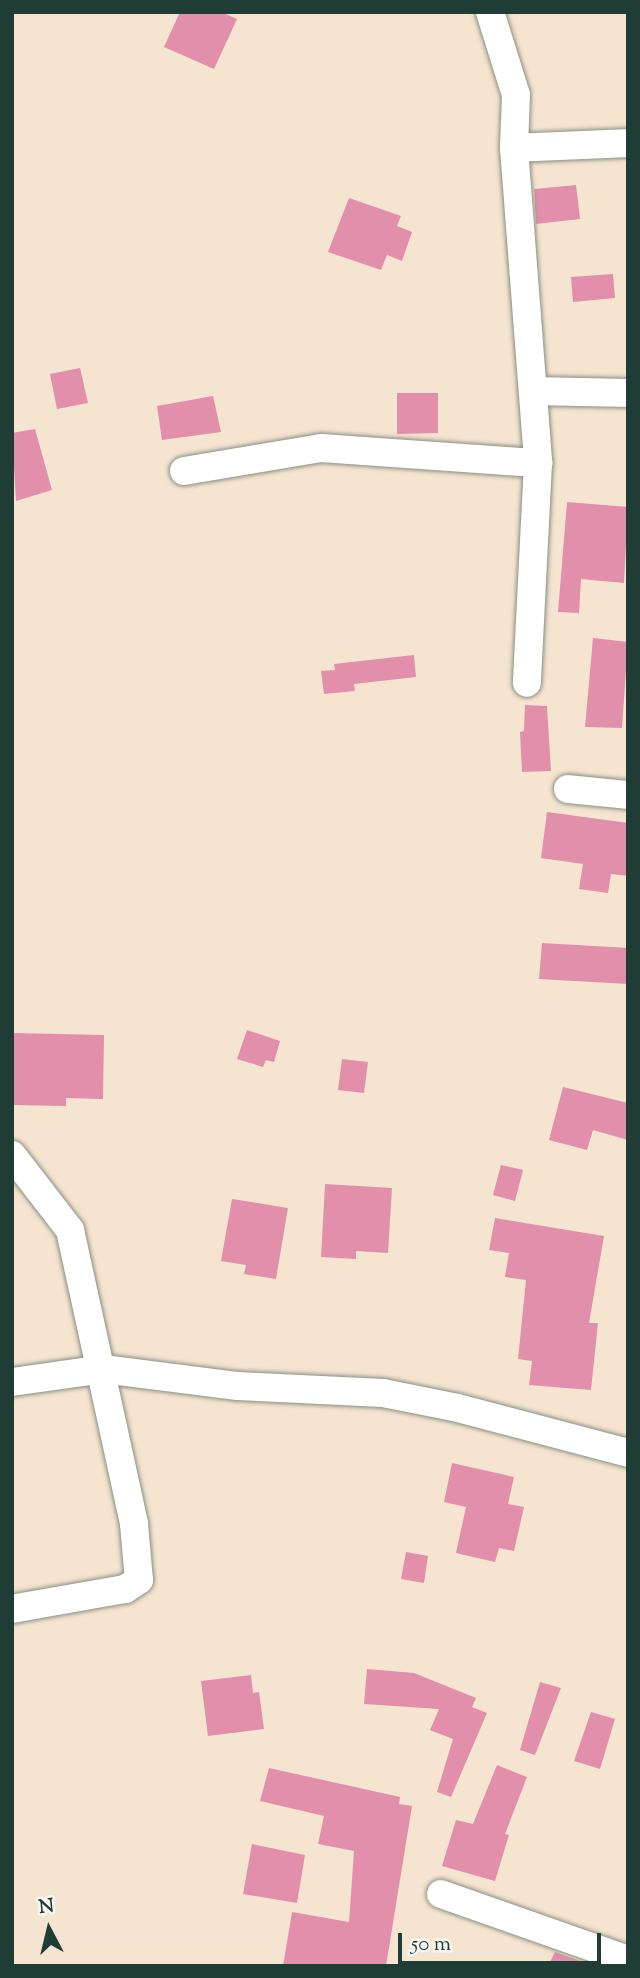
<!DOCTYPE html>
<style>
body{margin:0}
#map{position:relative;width:640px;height:1978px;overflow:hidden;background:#f5e4d0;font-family:"Sorts Mill Goudy",serif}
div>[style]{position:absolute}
.building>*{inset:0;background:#e28fac}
.roads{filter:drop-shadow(0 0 2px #8a9082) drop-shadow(0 0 2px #8a9082)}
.minor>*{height:28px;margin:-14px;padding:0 14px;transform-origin:14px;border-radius:14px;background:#fff}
span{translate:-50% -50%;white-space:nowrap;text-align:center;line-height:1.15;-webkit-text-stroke:7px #f6f6f2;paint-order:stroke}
.frame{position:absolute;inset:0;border:14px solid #1f3d34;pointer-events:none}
.north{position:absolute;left:14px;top:1894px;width:70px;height:70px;-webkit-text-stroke:5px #f6f6f2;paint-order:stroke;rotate:353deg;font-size:19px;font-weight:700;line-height:28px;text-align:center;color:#1f3d34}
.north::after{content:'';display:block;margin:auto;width:24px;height:32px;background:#1f3d34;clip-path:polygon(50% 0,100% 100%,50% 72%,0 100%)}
.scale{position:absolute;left:398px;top:1933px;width:203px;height:32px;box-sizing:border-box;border:4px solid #1f3d34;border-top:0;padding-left:9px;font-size:21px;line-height:24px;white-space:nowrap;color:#1f3d34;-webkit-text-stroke:5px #f6f6f2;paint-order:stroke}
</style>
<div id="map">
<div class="building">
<div style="clip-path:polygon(180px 12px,221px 12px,237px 19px,214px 69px,164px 47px)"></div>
<div style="clip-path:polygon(576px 185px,580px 219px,536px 224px,534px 189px)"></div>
<div style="clip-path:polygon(349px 198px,401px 216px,397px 226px,412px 232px,402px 261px,387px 255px,381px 270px,328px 252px)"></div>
<div style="clip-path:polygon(613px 274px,615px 298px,573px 302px,571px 277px)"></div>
<div style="clip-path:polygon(80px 368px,88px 403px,57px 409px,50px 374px)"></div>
<div style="clip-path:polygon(397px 393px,438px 393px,438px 433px,397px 434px)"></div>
<div style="clip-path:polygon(213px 396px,221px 432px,162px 440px,157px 406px)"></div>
<div style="clip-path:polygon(35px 429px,52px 490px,16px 501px,12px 433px)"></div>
<div style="clip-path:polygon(567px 502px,628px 507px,624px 583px,581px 579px,579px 613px,558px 612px)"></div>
<div style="clip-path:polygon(593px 638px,628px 642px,622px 728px,585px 727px)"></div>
<div style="clip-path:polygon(414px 655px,416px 677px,354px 684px,355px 691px,324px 694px,321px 671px,335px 670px,334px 664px)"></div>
<div style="clip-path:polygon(525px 705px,547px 706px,551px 771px,522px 772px,520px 732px,524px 731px)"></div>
<div style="clip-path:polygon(547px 812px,628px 823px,628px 876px,611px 874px,608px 893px,579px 889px,583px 864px,541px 858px)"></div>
<div style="clip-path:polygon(542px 943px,628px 948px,628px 984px,539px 979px)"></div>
<div style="clip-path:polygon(247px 1030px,280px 1041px,274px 1062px,266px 1060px,263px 1067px,237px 1059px)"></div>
<div style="clip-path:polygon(12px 1033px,104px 1035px,103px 1099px,66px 1098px,66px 1106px,12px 1105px)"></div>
<div style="clip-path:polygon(342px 1059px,368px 1062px,364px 1093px,338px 1090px)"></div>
<div style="clip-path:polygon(563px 1087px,628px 1103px,628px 1140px,593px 1130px,587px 1150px,549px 1140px)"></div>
<div style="clip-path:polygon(501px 1165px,523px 1170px,515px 1201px,493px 1195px)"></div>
<div style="clip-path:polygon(325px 1184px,392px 1188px,388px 1253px,356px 1251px,356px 1259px,321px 1257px)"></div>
<div style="clip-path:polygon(232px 1199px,288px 1208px,276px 1279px,244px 1274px,246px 1265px,221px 1261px)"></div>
<div style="clip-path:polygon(495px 1218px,604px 1236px,589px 1323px,598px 1323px,591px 1390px,529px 1385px,532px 1361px,518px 1359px,526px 1280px,505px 1277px,509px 1253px,489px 1250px)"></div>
<div style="clip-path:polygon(452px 1463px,514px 1477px,508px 1504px,524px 1507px,514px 1551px,499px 1548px,495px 1562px,456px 1553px,466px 1507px,444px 1502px)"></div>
<div style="clip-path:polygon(406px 1552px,428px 1556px,424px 1583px,401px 1579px)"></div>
<div style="clip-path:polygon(367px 1669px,414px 1673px,476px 1698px,472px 1707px,487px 1713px,451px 1797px,437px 1792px,453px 1739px,430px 1730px,439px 1709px,364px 1704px)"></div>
<div style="clip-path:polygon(251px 1675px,253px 1693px,259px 1692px,264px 1729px,208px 1736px,201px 1681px)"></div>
<div style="clip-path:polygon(540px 1682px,561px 1688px,535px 1755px,520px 1750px)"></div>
<div style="clip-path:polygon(591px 1712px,615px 1719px,600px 1769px,574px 1761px)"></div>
<div style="clip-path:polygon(497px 1765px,527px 1777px,505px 1834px,509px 1835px,495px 1881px,442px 1866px,456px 1820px,473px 1824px)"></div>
<div style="clip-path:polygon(269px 1768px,400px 1797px,399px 1804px,412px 1806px,386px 1966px,283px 1966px,292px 1912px,349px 1922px,354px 1851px,318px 1844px,324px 1816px,260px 1801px)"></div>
<div style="clip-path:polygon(252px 1844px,305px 1855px,297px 1903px,243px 1894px)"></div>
<div style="clip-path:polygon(555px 1952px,594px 1966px,548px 1966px)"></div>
</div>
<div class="roads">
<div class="minor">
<div style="left:490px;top:12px;width:87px;rotate:72.6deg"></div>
<div style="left:516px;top:95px;width:53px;rotate:92.2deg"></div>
<div style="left:514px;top:148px;width:316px;rotate:85.6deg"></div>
<div style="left:538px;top:463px;width:220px;rotate:92.9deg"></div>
<div style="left:514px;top:148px;width:114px;rotate:-2.5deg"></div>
<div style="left:534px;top:391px;width:94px;rotate:1.2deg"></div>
<div style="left:184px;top:471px;width:139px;rotate:-9.5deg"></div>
<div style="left:321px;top:448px;width:218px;rotate:4deg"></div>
<div style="left:568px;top:789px;width:60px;rotate:5.7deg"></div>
<div style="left:12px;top:1155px;width:95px;rotate:52.3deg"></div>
<div style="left:70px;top:1230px;width:301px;rotate:77.7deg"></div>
<div style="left:134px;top:1524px;width:56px;rotate:84.9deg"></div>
<div style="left:139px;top:1580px;width:17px;rotate:147deg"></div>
<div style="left:125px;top:1589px;width:115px;rotate:170deg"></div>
<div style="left:12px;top:1382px;width:92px;rotate:-8.1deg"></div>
<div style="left:103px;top:1369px;width:136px;rotate:7.2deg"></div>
<div style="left:238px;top:1386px;width:145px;rotate:2.8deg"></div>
<div style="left:383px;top:1393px;width:76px;rotate:11.3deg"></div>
<div style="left:458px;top:1408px;width:176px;rotate:14.8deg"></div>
<div style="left:441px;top:1894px;width:198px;rotate:19.4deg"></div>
</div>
</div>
<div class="frame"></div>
<div class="north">N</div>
<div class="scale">50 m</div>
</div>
